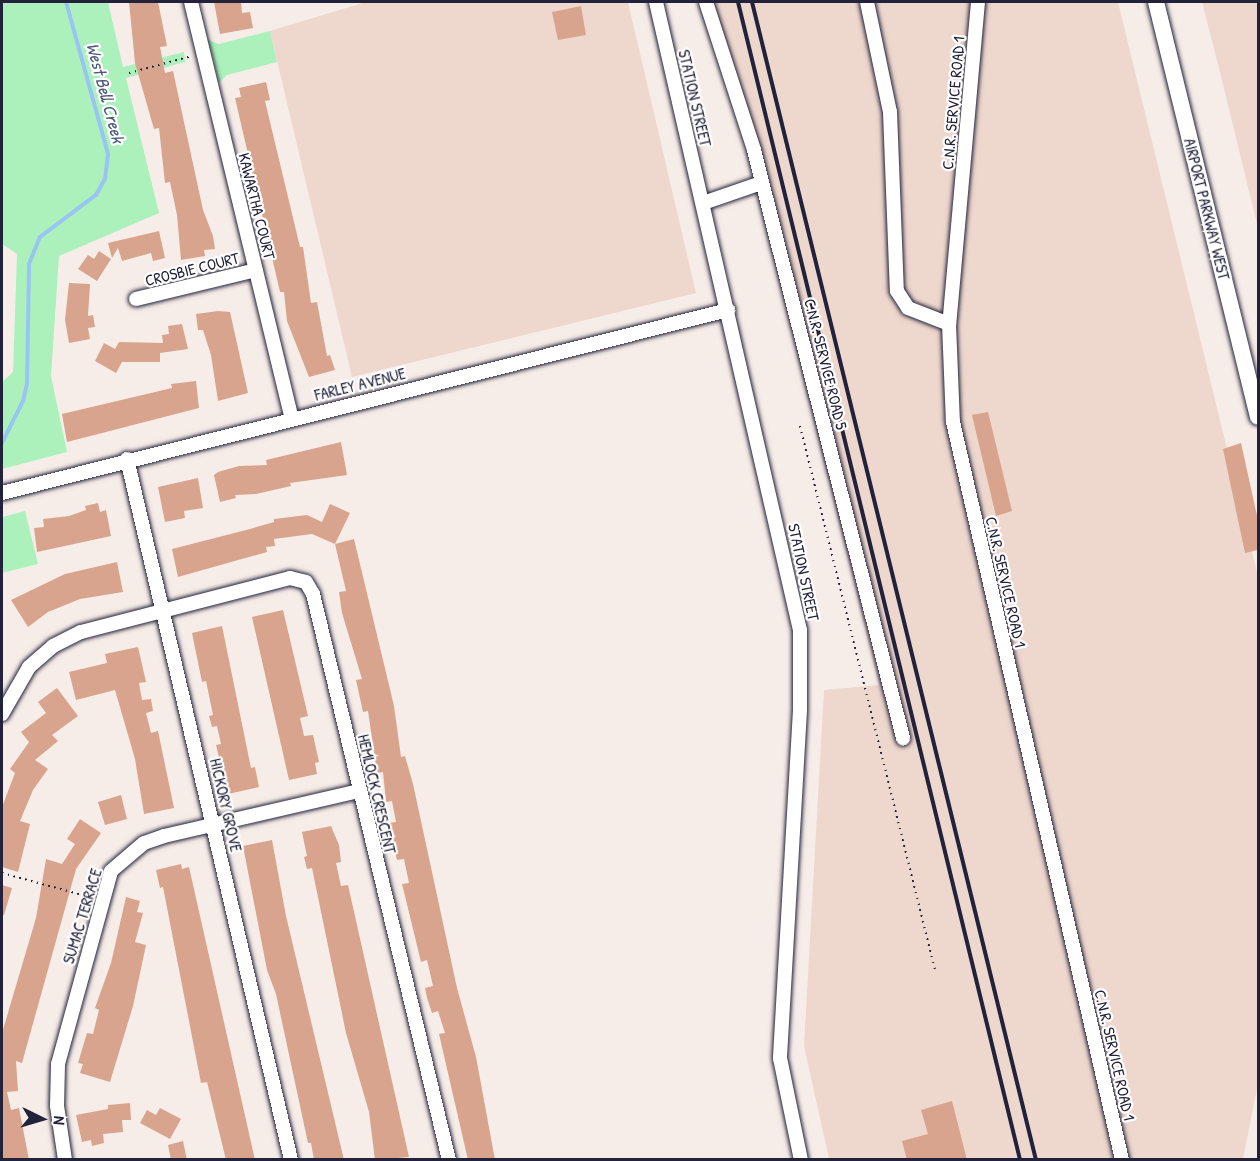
<!DOCTYPE html>
<style>
body{margin:0}
#map{position:relative;width:1260px;height:1161px;overflow:hidden;background:#f7ede8;font-family:"Patrick Hand",sans-serif}
div>[style]{position:absolute}
.built>*{inset:0;background:#eed7cd}
.green>*{inset:0;background:#acf1bc}
.stream>*{height:4px;margin:-2px;padding:0 2px;transform-origin:2px;border-radius:2px;background:#99c5f3}
.building>*{inset:0;background:#d8a48d}
.path>*{height:2px;margin-top:-1px;transform-origin:0;background:repeating-linear-gradient(90deg,#22223b 0 1.5px,transparent 0 6px)}
.roads{filter:drop-shadow(0 0 2px #22223b) drop-shadow(0 0 2px #22223b)}
.minor>*{height:14px;margin:-7px;padding:0 7px;transform-origin:7px;border-radius:7px;background:#fff}
.major>*{height:16px;margin:-8px;padding:0 8px;transform-origin:8px;border-radius:8px;background:#fff}
.rail>*{height:4px;margin:-2px;padding:0 2px;transform-origin:2px;border-radius:2px;background:#22223b}
span{translate:-50% -50%;white-space:nowrap;text-align:center;line-height:1.15;-webkit-text-stroke:4.5px #fff;paint-order:stroke}
.street-label{font-size:16px;color:#22223b}
.water-label{font-size:18px;color:#4c5b7b;font-style:italic}
.frame{position:absolute;inset:0;border:3px solid #22223b;pointer-events:none}
.north{position:absolute;left:12px;top:1089px;width:60px;height:60px;-webkit-text-stroke:4px #fff;paint-order:stroke;rotate:95deg;font-size:16px;font-weight:700;line-height:24px;text-align:center;color:#22223b}
.north::after{content:'';display:block;margin:auto;width:21px;height:27px;background:#22223b;clip-path:polygon(50% 0,100% 100%,50% 72%,0 100%)}
</style>
<div id="map">
<div class="built">
<div style="clip-path:polygon(366px 2px,628px 2px,696px 293px,352px 377px,270px 31px)"></div>
<div style="clip-path:polygon(710px 2px,1118px 2px,1258px 576px,1258px 1084px,1243px 1159px,829px 1159px,804px 1046px,824px 690px,879px 685px)"></div>
<div style="clip-path:polygon(1202px 2px,1258px 2px,1258px 228px,1220px 72px)"></div>
</div>
<div class="green">
<div style="clip-path:polygon(2px 2px,108px 2px,123px 67px,184px 52px,185px 62px,126px 78px,159px 213px,59px 256px,51px 376px,67px 452px,2px 469px,2px 382px,13px 372px,17px 254px,2px 244px)"></div>
<div style="clip-path:polygon(270px 31px,277px 62px,227px 75px,219px 83px,208px 40px,219px 44px)"></div>
<div style="clip-path:polygon(25px 511px,38px 564px,2px 573px,2px 517px)"></div>
</div>
<div class="stream">
<div style="left:2px;top:443px;width:47px;rotate:-63.4deg"></div>
<div style="left:23px;top:401px;width:18px;rotate:-77deg"></div>
<div style="left:27px;top:383px;width:119px;rotate:-89deg"></div>
<div style="left:29px;top:264px;width:29px;rotate:-68deg"></div>
<div style="left:40px;top:237px;width:70px;rotate:-36.9deg"></div>
<div style="left:96px;top:195px;width:18px;rotate:-61deg"></div>
<div style="left:105px;top:179px;width:25px;rotate:-83deg"></div>
<div style="left:108px;top:154px;width:158px;rotate:-105.4deg"></div>
</div>
<div class="building">
<div style="clip-path:polygon(129px 2px,158px 2px,167px 46px,160px 47px,165px 73px,173px 71px,203px 210px,213px 236px,215px 249px,204px 250px,205px 256px,181px 260px,177px 215px,170px 182px,165px 183px,159px 128px,154px 129px,135px 63px)"></div>
<div style="clip-path:polygon(214px 2px,241px 2px,242px 13px,250px 12px,253px 28px,220px 34px)"></div>
<div style="clip-path:polygon(581px 6px,586px 35px,558px 40px,552px 12px)"></div>
<div style="clip-path:polygon(266px 82px,270px 100px,265px 101px,300px 247px,303px 247px,311px 303px,317px 302px,327px 356px,330px 355px,335px 370px,309px 377px,287px 321px,284px 292px,280px 292px,235px 98px,241px 97px,239px 88px)"></div>
<div style="clip-path:polygon(159px 231px,165px 258px,153px 261px,151px 253px,122px 261px,118px 248px,112px 258px,108px 243px)"></div>
<div style="clip-path:polygon(99px 251px,111px 259px,97px 281px,78px 269px,88px 255px,94px 259px)"></div>
<div style="clip-path:polygon(69px 283px,90px 284px,88px 316px,93px 315px,95px 327px,88px 328px,90px 339px,69px 343px,65px 320px)"></div>
<div style="clip-path:polygon(218px 311px,230px 312px,248px 393px,218px 401px,211px 355px,203px 330px,198px 330px,196px 314px)"></div>
<div style="clip-path:polygon(182px 324px,188px 349px,160px 353px,160px 362px,122px 362px,116px 373px,95px 361px,104px 343px,115px 349px,119px 342px,163px 343px,162px 335px,169px 334px,168px 326px)"></div>
<div style="clip-path:polygon(196px 381px,199px 408px,67px 442px,62px 414px,172px 388px,171px 384px)"></div>
<div style="clip-path:polygon(988px 412px,1012px 511px,996px 516px,972px 415px)"></div>
<div style="clip-path:polygon(341px 442px,347px 475px,290px 483px,291px 486px,256px 494px,235px 495px,236px 498px,220px 502px,214px 475px,218px 472px,239px 466px,267px 465px,266px 460px)"></div>
<div style="clip-path:polygon(1241px 443px,1258px 520px,1258px 550px,1245px 553px,1223px 449px)"></div>
<div style="clip-path:polygon(198px 478px,203px 508px,184px 511px,185px 518px,165px 522px,158px 487px)"></div>
<div style="clip-path:polygon(98px 503px,100px 512px,106px 510px,111px 536px,37px 552px,34px 528px,44px 527px,43px 519px,69px 516px,86px 510px,85px 506px)"></div>
<div style="clip-path:polygon(330px 504px,350px 513px,335px 544px,312px 534px,274px 539px,275px 546px,266px 547px,267px 552px,178px 577px,172px 549px,250px 529px,274px 522px,274px 519px,307px 515px,322px 522px)"></div>
<div style="clip-path:polygon(354px 539px,394px 706px,401px 757px,405px 756px,413px 784px,457px 988px,476px 1057px,495px 1160px,468px 1160px,439px 1034px,445px 1033px,438px 1011px,432px 1013px,427px 998px,425px 988px,433px 986px,427px 960px,421px 962px,405px 896px,402px 884px,409px 883px,404px 859px,397px 860px,388px 823px,396px 822px,392px 801px,386px 802px,383px 772px,377px 773px,368px 711px,363px 712px,356px 680px,362px 679px,342px 613px,339px 592px,346px 591px,335px 544px)"></div>
<div style="clip-path:polygon(117px 562px,123px 592px,80px 599px,48px 612px,28px 627px,11px 600px,65px 574px)"></div>
<div style="clip-path:polygon(283px 610px,308px 716px,300px 718px,304px 736px,313px 735px,319px 762px,315px 763px,317px 774px,289px 780px,252px 617px)"></div>
<div style="clip-path:polygon(222px 626px,251px 768px,255px 767px,259px 787px,228px 794px,216px 745px,221px 744px,217px 726px,212px 727px,209px 716px,213px 715px,206px 681px,202px 682px,192px 633px)"></div>
<div style="clip-path:polygon(138px 647px,146px 682px,139px 683px,142px 700px,151px 699px,153px 711px,146px 713px,151px 733px,158px 731px,174px 808px,144px 814px,135px 759px,115px 690px,76px 700px,69px 672px,107px 663px,105px 654px)"></div>
<div style="clip-path:polygon(57px 688px,78px 716px,52px 735px,58px 741px,35px 760px,48px 769px,33px 790px,20px 821px,30px 824px,18px 872px,2px 867px,2px 807px,15px 773px,10px 769px,29px 742px,21px 732px,46px 713px,38px 702px)"></div>
<div style="clip-path:polygon(121px 795px,127px 819px,105px 825px,98px 802px)"></div>
<div style="clip-path:polygon(80px 819px,101px 833px,76px 869px,22px 1063px,16px 1061px,18px 1091px,7px 1092px,11px 1110px,19px 1108px,29px 1160px,2px 1160px,2px 1033px,36px 918px,46px 859px,62px 864px,75px 844px,67px 839px)"></div>
<div style="clip-path:polygon(331px 826px,339px 845px,341px 862px,336px 863px,341px 886px,348px 885px,409px 1157px,375px 1160px,369px 1112px,346px 1033px,312px 868px,307px 869px,304px 857px,307px 856px,302px 832px)"></div>
<div style="clip-path:polygon(272px 840px,286px 916px,344px 1160px,314px 1160px,311px 1143px,308px 1143px,276px 994px,267px 970px,243px 846px)"></div>
<div style="clip-path:polygon(181px 864px,182px 869px,189px 867px,255px 1160px,226px 1160px,207px 1082px,201px 1083px,163px 887px,160px 888px,156px 870px)"></div>
<div style="clip-path:polygon(2px 885px,12px 888px,4px 915px,2px 915px)"></div>
<div style="clip-path:polygon(126px 897px,140px 901px,137px 912px,143px 913px,135px 942px,146px 945px,133px 1006px,110px 1082px,80px 1073px,83px 1064px,78px 1063px,87px 1033px,93px 1034px,99px 1010px,95px 1008px,111px 963px)"></div>
<div style="clip-path:polygon(952px 1101px,967px 1160px,907px 1160px,902px 1141px,928px 1134px,921px 1110px)"></div>
<div style="clip-path:polygon(130px 1103px,131px 1120px,122px 1120px,123px 1132px,103px 1134px,104px 1143px,92px 1146px,91px 1140px,82px 1142px,76px 1115px,108px 1109px,108px 1105px)"></div>
<div style="clip-path:polygon(160px 1108px,181px 1119px,170px 1139px,140px 1123px,147px 1110px,156px 1115px)"></div>
<div style="clip-path:polygon(183px 1141px,187px 1160px,171px 1160px,168px 1145px)"></div>
</div>
<div class="path">
<div style="left:129px;top:73px;width:65px;rotate:-15.1deg"></div>
<div style="left:800px;top:426px;width:561px;rotate:76.06deg"></div>
<div style="left:2px;top:873px;width:91px;rotate:15.3deg"></div>
</div>
<div class="roads">
<div class="minor">
<div style="left:191px;top:2px;width:428px;rotate:76.4deg"></div>
<div style="left:656px;top:2px;width:644px;rotate:77.09deg"></div>
<div style="left:800px;top:630px;width:80px;rotate:90deg"></div>
<div style="left:800px;top:710px;width:349px;rotate:93.3deg"></div>
<div style="left:780px;top:1058px;width:104px;rotate:78.4deg"></div>
<div style="left:706px;top:2px;width:156px;rotate:72deg"></div>
<div style="left:754px;top:150px;width:607px;rotate:75.78deg"></div>
<div style="left:867px;top:2px;width:112px;rotate:78.2deg"></div>
<div style="left:890px;top:112px;width:179px;rotate:87.8deg"></div>
<div style="left:897px;top:291px;width:20px;rotate:57deg"></div>
<div style="left:908px;top:308px;width:44px;rotate:21.3deg"></div>
<div style="left:978px;top:2px;width:323px;rotate:95.1deg"></div>
<div style="left:949px;top:324px;width:98px;rotate:87.7deg"></div>
<div style="left:953px;top:422px;width:757px;rotate:77.1deg"></div>
<div style="left:703px;top:203px;width:61px;rotate:-19deg"></div>
<div style="left:136px;top:299px;width:123px;rotate:-13.6deg"></div>
<div style="left:127px;top:459px;width:720px;rotate:76.83deg"></div>
<div style="left:2px;top:493px;width:749px;rotate:-14.15deg"></div>
<div style="left:2px;top:714px;width:54px;rotate:-60.1deg"></div>
<div style="left:29px;top:667px;width:32px;rotate:-41deg"></div>
<div style="left:53px;top:646px;width:31px;rotate:-27deg"></div>
<div style="left:81px;top:632px;width:216px;rotate:-14.5deg"></div>
<div style="left:290px;top:578px;width:16px;rotate:14deg"></div>
<div style="left:306px;top:582px;width:14px;rotate:60deg"></div>
<div style="left:313px;top:594px;width:582px;rotate:76.49deg"></div>
<div style="left:65px;top:1160px;width:55px;rotate:-98.4deg"></div>
<div style="left:57px;top:1106px;width:42px;rotate:-88.6deg"></div>
<div style="left:58px;top:1064px;width:200px;rotate:-74.6deg"></div>
<div style="left:111px;top:871px;width:43px;rotate:-40.3deg"></div>
<div style="left:144px;top:843px;width:21px;rotate:-19deg"></div>
<div style="left:164px;top:836px;width:200px;rotate:-13deg"></div>
</div>
<div class="major">
<div style="left:1156px;top:2px;width:427px;rotate:76.2deg"></div>
</div>
</div>
<div class="rail">
<div style="left:738px;top:2px;width:1192px;rotate:76.31deg"></div>
<div style="left:752px;top:2px;width:1192px;rotate:76.22deg"></div>
</div>
<div class="street-label">
<span style="left:695px;top:98px;rotate:77deg">STATION STREET</span>
<span style="left:953px;top:103px;rotate:-85deg">C.N.R. SERVICE ROAD 1</span>
<span style="left:257px;top:206px;rotate:76deg">KAWARTHA COURT</span>
<span style="left:1207px;top:209px;rotate:76deg">AIRPORT PARKWAY WEST</span>
<span style="left:192px;top:269px;rotate:-14deg">CROSBIE COURT</span>
<span style="left:826px;top:364px;rotate:76deg">C.N.R. SERVICE ROAD 5</span>
<span style="left:360px;top:384px;rotate:-14deg">FARLEY AVENUE</span>
<span style="left:804px;top:572px;rotate:78deg">STATION STREET</span>
<span style="left:1006px;top:582px;rotate:77deg">C.N.R. SERVICE ROAD 1</span>
<span style="left:377px;top:794px;rotate:77deg">HEMLOCK CRESCENT</span>
<span style="left:226px;top:805px;rotate:77deg">HICKORY GROVE</span>
<span style="left:82px;top:916px;rotate:-73deg">SUMAC TERRACE</span>
<span style="left:1115px;top:1055px;rotate:77deg">C.N.R. SERVICE ROAD 1</span>
</div>
<div class="water-label">
<span style="left:105px;top:93px;rotate:75deg">West Bell Creek</span>
</div>
<div class="frame"></div>
<div class="north">N</div>
</div>
